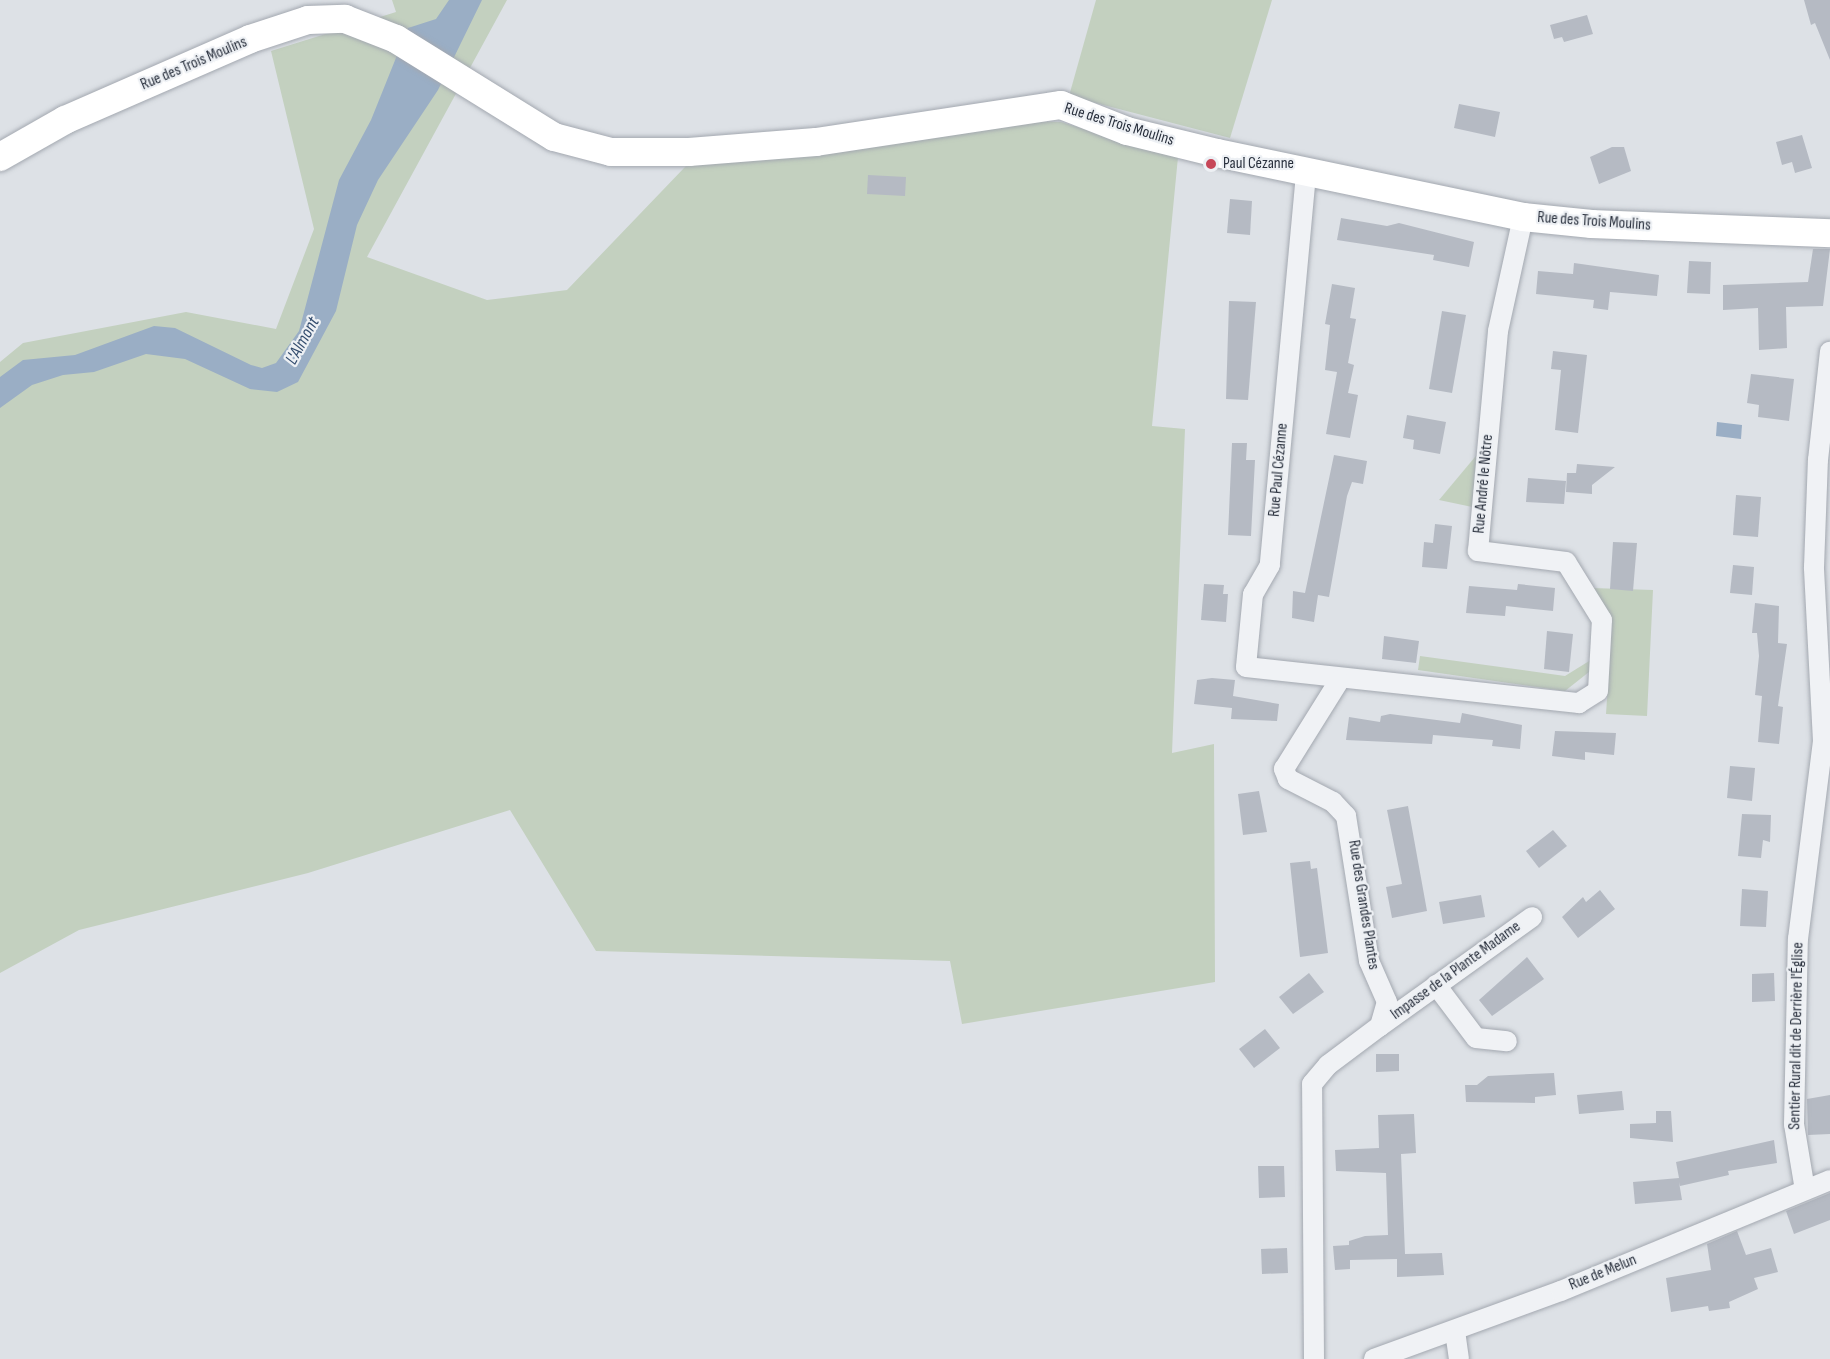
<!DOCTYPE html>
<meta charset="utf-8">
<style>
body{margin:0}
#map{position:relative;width:1830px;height:1359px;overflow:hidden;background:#dde1e6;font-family:"Sofia Sans Condensed",sans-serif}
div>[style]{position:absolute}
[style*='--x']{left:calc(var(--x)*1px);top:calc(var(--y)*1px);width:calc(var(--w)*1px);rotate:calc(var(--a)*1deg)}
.green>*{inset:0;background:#c3d0bf}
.water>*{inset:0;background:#9aaec5}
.building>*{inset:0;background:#b5bac3}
.roads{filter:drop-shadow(0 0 2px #a3a8b0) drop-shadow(0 0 2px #a3a8b0)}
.street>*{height:20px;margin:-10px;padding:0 10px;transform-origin:10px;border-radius:10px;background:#f0f2f5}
.secondary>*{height:28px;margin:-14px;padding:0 14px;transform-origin:14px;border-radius:14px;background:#fff}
.dots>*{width:16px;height:16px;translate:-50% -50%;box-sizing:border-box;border:3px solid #edf0f4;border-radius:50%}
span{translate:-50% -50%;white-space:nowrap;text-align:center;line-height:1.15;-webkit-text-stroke:4.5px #edf0f4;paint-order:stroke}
.street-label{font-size:16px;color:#282f3c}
.poi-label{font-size:16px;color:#282f3c}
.left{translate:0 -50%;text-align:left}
.water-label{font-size:18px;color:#344d6e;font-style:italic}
</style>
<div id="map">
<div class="green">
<div style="clip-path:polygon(392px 0,507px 0,367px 257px,487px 300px,567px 290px,708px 143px,929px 117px,1061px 122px,1178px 157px,1152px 426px,1185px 429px,1172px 753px,1214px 744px,1215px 982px,962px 1024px,950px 961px,596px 951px,510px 810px,308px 873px,79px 930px,0 973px,0 362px,23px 343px,186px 312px,276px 329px,314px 229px,271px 51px,396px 12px)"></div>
<div style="clip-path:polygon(1096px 0,1272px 0,1230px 138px,1069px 96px)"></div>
<div style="clip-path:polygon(1480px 451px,1477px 508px,1439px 500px)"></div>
<div style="clip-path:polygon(1592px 588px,1653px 590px,1647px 716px,1606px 714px,1612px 624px)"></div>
<div style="clip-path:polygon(1420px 656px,1565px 676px,1594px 658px,1594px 668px,1565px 691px,1418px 670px)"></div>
</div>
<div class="water">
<div style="clip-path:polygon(449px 0,482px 0,438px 90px,378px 180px,357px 225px,336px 311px,298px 382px,277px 392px,250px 389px,185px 359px,146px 354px,94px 372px,63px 375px,32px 385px,0 408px,0 377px,23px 360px,75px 355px,154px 326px,175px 328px,251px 365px,262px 368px,276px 363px,299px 331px,339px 180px,371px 120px,408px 28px,436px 19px)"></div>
<div style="clip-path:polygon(1717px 422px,1742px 425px,1741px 439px,1716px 436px)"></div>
</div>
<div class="building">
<div style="clip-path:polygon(1804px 0,1830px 0,1830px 60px,1815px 23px,1811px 25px)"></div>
<div style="clip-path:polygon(1587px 15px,1593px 34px,1564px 42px,1562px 37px,1554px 39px,1550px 25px)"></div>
<div style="clip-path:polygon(1459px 104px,1500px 112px,1495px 137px,1454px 128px)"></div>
<div style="clip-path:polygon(1802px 135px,1812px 168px,1795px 173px,1792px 162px,1782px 165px,1776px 142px)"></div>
<div style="clip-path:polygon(1612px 147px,1624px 147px,1631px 171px,1599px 184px,1590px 157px)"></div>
<div style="clip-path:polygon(868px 175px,906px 177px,905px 196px,867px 194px)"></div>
<div style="clip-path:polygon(1230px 199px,1252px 201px,1250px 235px,1227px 233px)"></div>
<div style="clip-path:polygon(1341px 218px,1387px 226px,1399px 223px,1474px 242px,1469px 267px,1433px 260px,1434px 255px,1337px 240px)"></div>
<div style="clip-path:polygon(1813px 249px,1830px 249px,1823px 306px,1786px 307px,1787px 348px,1759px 350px,1758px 308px,1723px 310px,1723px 285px,1808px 282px)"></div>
<div style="clip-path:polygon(1689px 261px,1711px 262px,1710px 294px,1687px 293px)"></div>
<div style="clip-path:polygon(1574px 263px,1659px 275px,1657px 296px,1610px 292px,1608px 310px,1593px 308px,1594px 300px,1536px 294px,1538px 271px,1573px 274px)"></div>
<div style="clip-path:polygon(1332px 284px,1355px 288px,1350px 318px,1356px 319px,1348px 363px,1354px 365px,1348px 393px,1358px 395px,1350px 438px,1326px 434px,1337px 372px,1325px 370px,1330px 325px,1325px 324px)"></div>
<div style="clip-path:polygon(1229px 301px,1256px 302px,1248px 400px,1226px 399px)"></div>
<div style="clip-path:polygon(1442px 311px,1466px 315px,1452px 393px,1429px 389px)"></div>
<div style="clip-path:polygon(1553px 351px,1587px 355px,1578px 433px,1555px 430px,1561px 370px,1551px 369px)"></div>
<div style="clip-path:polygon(1751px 374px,1794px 379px,1789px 421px,1758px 417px,1759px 405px,1747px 403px)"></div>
<div style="clip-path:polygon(1407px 415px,1446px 422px,1440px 454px,1413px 449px,1414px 440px,1403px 438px)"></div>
<div style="clip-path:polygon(1232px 443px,1247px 443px,1246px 460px,1255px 460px,1251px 536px,1228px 535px)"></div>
<div style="clip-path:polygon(1334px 455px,1367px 461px,1363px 484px,1352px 482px,1347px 496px,1329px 597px,1318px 595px,1314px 622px,1292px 618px,1293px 591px,1305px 593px)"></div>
<div style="clip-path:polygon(1577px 464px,1615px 467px,1592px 485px,1592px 494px,1566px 492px,1567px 473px,1576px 473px)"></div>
<div style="clip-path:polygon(1528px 478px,1566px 481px,1564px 504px,1526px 502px)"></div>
<div style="clip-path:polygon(1736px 495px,1761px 497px,1758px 537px,1733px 535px)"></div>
<div style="clip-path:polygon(1435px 524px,1452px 526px,1447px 569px,1422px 567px,1424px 542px,1433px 543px)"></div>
<div style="clip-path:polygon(1613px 542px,1637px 543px,1633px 591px,1610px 589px)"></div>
<div style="clip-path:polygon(1733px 565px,1754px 567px,1752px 595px,1730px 593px)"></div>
<div style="clip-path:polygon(1204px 584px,1224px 585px,1223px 594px,1228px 594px,1226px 622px,1201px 620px)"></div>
<div style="clip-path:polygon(1518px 584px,1555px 588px,1553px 611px,1506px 606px,1505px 616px,1466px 613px,1469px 586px,1517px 590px)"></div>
<div style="clip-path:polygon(1755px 603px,1779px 606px,1778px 643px,1787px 644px,1778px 706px,1783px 707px,1779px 744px,1758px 742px,1762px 696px,1755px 695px,1759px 656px,1757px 633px,1752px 633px)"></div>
<div style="clip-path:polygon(1547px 631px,1573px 634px,1569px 672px,1544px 669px)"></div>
<div style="clip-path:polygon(1384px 636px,1419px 641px,1416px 663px,1382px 659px)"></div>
<div style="clip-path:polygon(1212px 678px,1235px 680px,1233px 696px,1279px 704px,1277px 721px,1231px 719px,1232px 708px,1194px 704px,1197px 680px)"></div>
<div style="clip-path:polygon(1462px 713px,1522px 725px,1520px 749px,1492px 746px,1493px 740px,1433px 735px,1432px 744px,1346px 740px,1349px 717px,1380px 722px,1381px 716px,1390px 714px,1460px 723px)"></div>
<div style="clip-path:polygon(1555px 731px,1616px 733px,1614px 755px,1585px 752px,1585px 760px,1552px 756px)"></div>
<div style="clip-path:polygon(1730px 766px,1755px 768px,1752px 801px,1727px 798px)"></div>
<div style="clip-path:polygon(1259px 791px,1267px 832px,1243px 835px,1238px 794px)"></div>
<div style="clip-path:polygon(1408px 806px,1427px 911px,1392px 918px,1386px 887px,1402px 884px,1387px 810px)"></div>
<div style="clip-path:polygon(1742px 814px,1771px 815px,1770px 842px,1763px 840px,1761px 858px,1738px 856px)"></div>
<div style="clip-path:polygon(1553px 830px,1567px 846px,1539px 868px,1526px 851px)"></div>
<div style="clip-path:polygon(1310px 861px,1311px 869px,1317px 868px,1328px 953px,1300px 957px,1290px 863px)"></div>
<div style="clip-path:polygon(1742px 889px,1768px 891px,1766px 927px,1740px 926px)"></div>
<div style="clip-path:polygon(1600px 890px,1615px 909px,1578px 938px,1562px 917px,1583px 897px,1586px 902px)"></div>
<div style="clip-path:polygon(1481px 895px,1485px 917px,1443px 924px,1439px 902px)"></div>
<div style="clip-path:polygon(1527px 957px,1544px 979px,1492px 1016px,1479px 1000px)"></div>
<div style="clip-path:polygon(1309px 973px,1324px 992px,1293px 1014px,1279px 997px)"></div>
<div style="clip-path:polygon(1774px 973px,1775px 1001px,1752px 1002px,1752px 974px)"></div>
<div style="clip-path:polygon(1265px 1029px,1280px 1048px,1254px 1068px,1239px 1049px)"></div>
<div style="clip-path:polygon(1376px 1054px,1399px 1054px,1399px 1071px,1376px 1072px)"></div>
<div style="clip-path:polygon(1554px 1073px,1556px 1095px,1535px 1097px,1535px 1103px,1466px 1102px,1465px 1085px,1477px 1085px,1488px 1076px)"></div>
<div style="clip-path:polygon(1622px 1091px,1624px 1110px,1579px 1114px,1577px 1095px)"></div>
<div style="clip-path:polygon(1830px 1095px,1830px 1134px,1808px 1135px,1807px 1099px)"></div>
<div style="clip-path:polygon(1656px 1111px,1671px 1111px,1673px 1142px,1630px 1138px,1630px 1124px,1656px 1123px)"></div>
<div style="clip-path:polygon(1414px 1114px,1416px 1153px,1401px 1154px,1405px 1254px,1442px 1253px,1444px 1275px,1397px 1277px,1397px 1259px,1350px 1260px,1350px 1269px,1335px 1270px,1333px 1246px,1349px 1245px,1349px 1241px,1365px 1236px,1388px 1235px,1386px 1173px,1336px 1171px,1335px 1150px,1379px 1148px,1378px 1115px)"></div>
<div style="clip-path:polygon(1774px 1140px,1777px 1163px,1728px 1171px,1729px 1175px,1680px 1186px,1679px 1182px,1682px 1200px,1635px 1204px,1633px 1182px,1679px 1178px,1676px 1162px)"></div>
<div style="clip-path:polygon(1258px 1166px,1284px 1166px,1285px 1197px,1259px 1198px)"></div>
<div style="clip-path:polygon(1830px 1193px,1830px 1220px,1794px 1234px,1786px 1211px)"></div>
<div style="clip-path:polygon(1737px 1231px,1746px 1255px,1771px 1248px,1778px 1272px,1754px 1278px,1758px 1289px,1729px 1302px,1730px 1308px,1709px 1311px,1708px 1306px,1671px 1312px,1666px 1278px,1711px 1270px,1707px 1244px)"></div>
<div style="clip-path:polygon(1287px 1248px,1288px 1273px,1262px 1274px,1261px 1249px)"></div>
</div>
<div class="roads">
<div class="street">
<div style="--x:1306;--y:174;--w:393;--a:95.3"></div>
<div style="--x:1270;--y:565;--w:34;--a:120"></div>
<div style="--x:1253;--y:594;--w:73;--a:95.5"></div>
<div style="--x:1246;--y:667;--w:335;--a:6.2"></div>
<div style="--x:1579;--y:703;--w:22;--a:-32"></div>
<div style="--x:1598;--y:691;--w:71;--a:-86.8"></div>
<div style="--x:1602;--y:620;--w:68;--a:-121.8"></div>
<div style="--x:1566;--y:562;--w:89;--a:-172.9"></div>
<div style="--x:1478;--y:551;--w:221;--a:-84.8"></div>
<div style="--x:1498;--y:331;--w:117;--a:-77.6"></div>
<div style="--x:1436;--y:985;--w:66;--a:53"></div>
<div style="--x:1476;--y:1038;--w:31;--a:6"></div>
<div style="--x:1380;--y:1026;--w:187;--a:-35.6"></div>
<div style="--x:1805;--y:1190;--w:67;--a:-99.5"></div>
<div style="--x:1794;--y:1124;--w:185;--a:-88.8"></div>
<div style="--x:1798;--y:939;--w:200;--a:-82.8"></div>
<div style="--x:1823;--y:741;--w:174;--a:-93"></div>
<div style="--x:1814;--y:567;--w:107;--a:-87.9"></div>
<div style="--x:1818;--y:460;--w:109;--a:-83.7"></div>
<div style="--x:1455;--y:1331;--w:28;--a:82"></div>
<div style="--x:1314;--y:1359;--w:275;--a:-90.4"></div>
<div style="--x:1312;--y:1084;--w:25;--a:-50"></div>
<div style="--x:1328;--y:1065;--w:65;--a:-36.9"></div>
<div style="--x:1380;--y:1026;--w:25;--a:-74"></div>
<div style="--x:1387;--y:1002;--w:45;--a:-113.7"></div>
<div style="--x:1369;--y:961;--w:147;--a:-99"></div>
<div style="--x:1346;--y:816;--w:19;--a:-133"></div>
<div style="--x:1333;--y:802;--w:51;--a:-152.9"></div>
<div style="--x:1288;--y:779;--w:11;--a:-112"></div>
<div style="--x:1284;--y:769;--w:104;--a:-58"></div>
<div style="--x:1374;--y:1359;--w:199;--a:-20"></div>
<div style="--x:1561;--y:1291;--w:291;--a:-22.4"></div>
</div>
<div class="secondary">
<div style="--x:0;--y:157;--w:75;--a:-29.6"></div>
<div style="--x:65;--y:120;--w:202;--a:-23.6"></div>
<div style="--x:250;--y:39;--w:61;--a:-18.1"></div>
<div style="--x:308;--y:20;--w:37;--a:-2"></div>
<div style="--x:345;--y:19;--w:55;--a:21.4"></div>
<div style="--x:396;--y:39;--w:186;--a:31.8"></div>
<div style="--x:554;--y:137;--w:59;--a:14.7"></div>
<div style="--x:611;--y:152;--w:78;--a:0"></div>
<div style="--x:689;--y:152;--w:127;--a:-4.5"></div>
<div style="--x:816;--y:142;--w:248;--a:-8.6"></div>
<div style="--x:1061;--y:105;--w:71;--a:21.5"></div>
<div style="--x:1127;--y:131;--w:93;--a:13.7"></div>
<div style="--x:1217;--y:153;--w:313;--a:11.8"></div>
<div style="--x:1523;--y:217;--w:69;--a:5.8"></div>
<div style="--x:1592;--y:224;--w:238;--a:2.2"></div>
</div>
</div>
<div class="dots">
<div style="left:1211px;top:164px;background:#c74758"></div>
</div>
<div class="street-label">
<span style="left:194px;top:64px;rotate:-23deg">Rue des Trois Moulins</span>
<span style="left:1119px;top:125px;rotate:17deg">Rue des Trois Moulins</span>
<span style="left:1594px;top:222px;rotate:4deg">Rue des Trois Moulins</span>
<span style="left:1279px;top:470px;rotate:-85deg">Rue Paul Cézanne</span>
<span style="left:1484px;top:484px;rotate:-85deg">Rue André le Nôtre</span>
<span style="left:1363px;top:905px;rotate:81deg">Rue des Grandes Plantes</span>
<span style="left:1456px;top:971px;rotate:-36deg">Impasse de la Plante Madame</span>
<span style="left:1797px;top:1036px;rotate:-89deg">Sentier Rural dit de Derrière l'Église</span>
<span style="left:1603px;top:1273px;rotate:-22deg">Rue de Melun</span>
</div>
<div class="poi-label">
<span class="left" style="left:1223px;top:164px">Paul Cézanne</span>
</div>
<div class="water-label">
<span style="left:303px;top:341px;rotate:-61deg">L'Almont</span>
</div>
</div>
